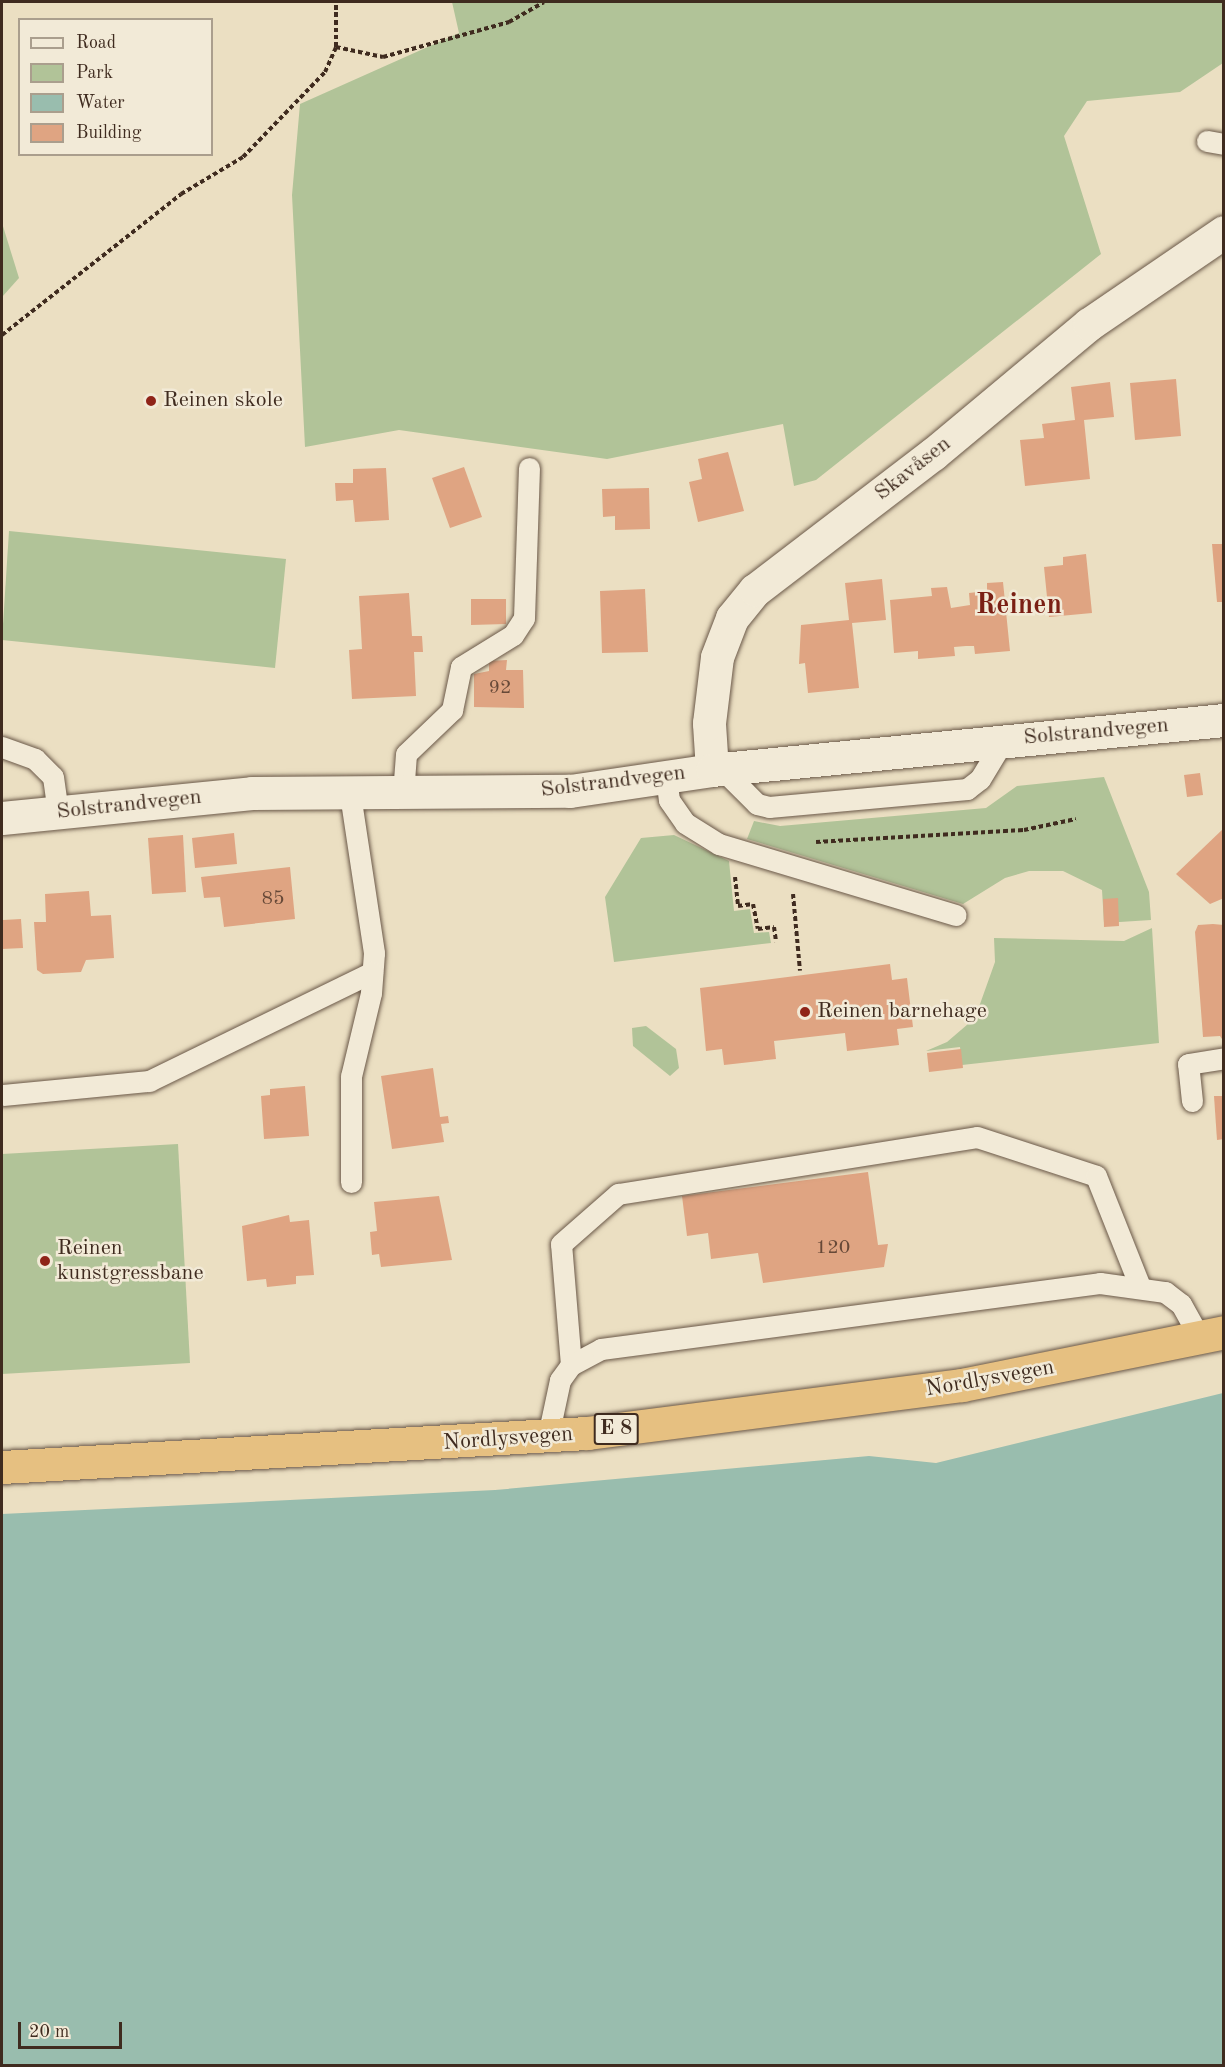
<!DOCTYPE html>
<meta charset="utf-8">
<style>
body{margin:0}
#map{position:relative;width:1225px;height:2067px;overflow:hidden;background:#ebdfc2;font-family:"Old Standard TT",serif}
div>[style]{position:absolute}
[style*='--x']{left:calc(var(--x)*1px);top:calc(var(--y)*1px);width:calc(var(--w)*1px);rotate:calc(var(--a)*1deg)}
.green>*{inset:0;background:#b1c398}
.water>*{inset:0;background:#99bdae}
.building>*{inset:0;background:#dfa482}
.path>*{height:4px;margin-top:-2px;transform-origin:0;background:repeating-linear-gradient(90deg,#3f2b1f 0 4.5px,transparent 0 7.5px)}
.roads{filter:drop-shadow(0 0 2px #6a5848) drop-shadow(0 0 2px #6a5848)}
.service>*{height:21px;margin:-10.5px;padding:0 10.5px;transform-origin:10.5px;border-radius:10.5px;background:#f2ead7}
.minor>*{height:33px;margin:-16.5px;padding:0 16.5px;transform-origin:16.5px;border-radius:16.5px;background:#f2ead7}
.tertiary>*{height:33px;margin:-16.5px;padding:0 16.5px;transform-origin:16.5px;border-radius:16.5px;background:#f2ead7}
.trunk>*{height:33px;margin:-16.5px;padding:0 16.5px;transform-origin:16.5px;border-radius:16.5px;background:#e6c081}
.dots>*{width:16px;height:16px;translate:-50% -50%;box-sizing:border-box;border:3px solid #f2ead7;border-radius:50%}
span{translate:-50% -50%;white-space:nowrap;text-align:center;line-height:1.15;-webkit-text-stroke:5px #f2ead7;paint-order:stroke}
.number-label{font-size:20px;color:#674938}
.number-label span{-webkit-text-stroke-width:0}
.shield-label span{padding:2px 4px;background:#f2ead7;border:2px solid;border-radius:4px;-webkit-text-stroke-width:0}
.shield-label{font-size:21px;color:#3f2b1f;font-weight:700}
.poi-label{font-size:22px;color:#3f2b1f}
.left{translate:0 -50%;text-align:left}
.street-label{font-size:22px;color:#3f2b1f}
.district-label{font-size:28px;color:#7a1f14;font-weight:700}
.frame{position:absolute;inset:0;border:3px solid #3f2b1f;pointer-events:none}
.legend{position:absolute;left:18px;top:18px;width:195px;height:138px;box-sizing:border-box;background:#f2ead7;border:2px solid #aa9e8d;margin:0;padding:8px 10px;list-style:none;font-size:18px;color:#3f2b1f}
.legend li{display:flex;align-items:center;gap:12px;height:30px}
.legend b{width:30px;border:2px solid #aa9e8d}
.scale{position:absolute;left:18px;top:2022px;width:104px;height:27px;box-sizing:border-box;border:3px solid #3f2b1f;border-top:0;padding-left:8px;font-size:18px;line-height:21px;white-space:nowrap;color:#3f2b1f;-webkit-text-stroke:4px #f2ead7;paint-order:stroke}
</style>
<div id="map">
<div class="green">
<div style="clip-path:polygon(452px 2px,1223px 2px,1223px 63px,1180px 92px,1087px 101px,1064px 136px,1101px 254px,816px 480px,794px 486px,783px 424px,607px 459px,399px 430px,305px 447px,292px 195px,300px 104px,459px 33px)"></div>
<div style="clip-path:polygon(2px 223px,19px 278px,2px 297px)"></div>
<div style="clip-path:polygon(9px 531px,286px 559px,275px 668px,2px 640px)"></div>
<div style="clip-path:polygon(1104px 777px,1149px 892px,1151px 920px,1104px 923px,1102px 890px,1063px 871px,1029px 871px,1005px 878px,963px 904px,747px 839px,754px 821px,780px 826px,986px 808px,1017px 786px)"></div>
<div style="clip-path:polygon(674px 835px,729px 861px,734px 911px,750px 909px,754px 933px,769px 932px,771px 943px,614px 962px,605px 897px,641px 838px)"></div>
<div style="clip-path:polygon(1152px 928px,1159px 1043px,962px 1065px,960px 1047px,926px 1051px,947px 1042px,975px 1018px,995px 962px,994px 938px,1124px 941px)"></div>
<div style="clip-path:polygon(646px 1026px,676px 1049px,679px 1068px,670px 1076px,633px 1046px,632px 1028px)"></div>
<div style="clip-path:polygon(178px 1144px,190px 1363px,2px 1374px,2px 1154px)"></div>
</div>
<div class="water">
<div style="clip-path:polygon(1223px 1393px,1223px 2065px,2px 2065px,2px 1514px,495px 1490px,869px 1456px,936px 1463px)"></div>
</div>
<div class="building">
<div style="clip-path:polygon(1176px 379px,1181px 436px,1135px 440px,1130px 383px)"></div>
<div style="clip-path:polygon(1110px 382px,1114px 417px,1084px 420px,1090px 479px,1025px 486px,1020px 440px,1044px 438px,1042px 424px,1075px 420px,1071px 387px)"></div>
<div style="clip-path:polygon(728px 452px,744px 511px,698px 522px,689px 482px,702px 479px,698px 459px)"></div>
<div style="clip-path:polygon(464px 467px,482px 517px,450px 528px,432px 478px)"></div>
<div style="clip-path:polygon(386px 468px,389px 520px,355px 522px,353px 500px,336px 501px,335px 483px,353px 483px,353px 469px)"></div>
<div style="clip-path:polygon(649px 488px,650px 529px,615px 530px,615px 516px,603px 517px,602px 489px)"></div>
<div style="clip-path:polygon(1212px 544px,1224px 544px,1224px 602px,1217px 602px)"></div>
<div style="clip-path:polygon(1086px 554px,1092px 613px,1049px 617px,1044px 567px,1063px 565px,1063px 557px)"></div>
<div style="clip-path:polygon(882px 579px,886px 620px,852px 623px,859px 688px,808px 693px,805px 663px,799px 664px,801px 625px,849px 620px,845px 583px)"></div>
<div style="clip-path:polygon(1003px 582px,1010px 651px,975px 654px,974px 646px,966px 646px,954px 647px,955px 656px,918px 659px,918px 651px,894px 653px,890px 600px,932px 596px,931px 588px,947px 587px,951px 608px,970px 605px,969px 593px,987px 591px,987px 583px)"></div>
<div style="clip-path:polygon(645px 589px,648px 652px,602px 653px,600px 591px)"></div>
<div style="clip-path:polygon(409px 593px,412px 636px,422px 636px,423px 652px,414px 652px,416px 696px,352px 699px,349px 650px,362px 649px,359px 596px)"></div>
<div style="clip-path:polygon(471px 599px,506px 599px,506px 624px,471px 625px)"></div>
<div style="clip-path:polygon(507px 660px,506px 670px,523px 670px,524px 708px,474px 707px,474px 674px,489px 671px,489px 661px)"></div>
<div style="clip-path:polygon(1200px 773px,1203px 795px,1187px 797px,1184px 775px)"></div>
<div style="clip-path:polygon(1224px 828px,1224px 898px,1210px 904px,1176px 874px)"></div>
<div style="clip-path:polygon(234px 833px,237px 864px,195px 868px,192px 838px)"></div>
<div style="clip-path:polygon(183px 835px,186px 892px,152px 894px,148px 838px)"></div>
<div style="clip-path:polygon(290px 867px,295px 919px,224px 927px,220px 897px,204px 898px,201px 877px)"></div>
<div style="clip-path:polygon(89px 891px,91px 916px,111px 915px,114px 958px,86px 960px,81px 972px,43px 974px,37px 970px,34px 922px,46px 922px,45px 894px)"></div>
<div style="clip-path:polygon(1118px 898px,1119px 926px,1104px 927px,1103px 899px)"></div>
<div style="clip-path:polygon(21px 919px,23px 948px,2px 949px,3px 920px)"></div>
<div style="clip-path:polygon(1213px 924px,1224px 925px,1224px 1042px,1220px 1036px,1203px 1037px,1195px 932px,1198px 925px)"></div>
<div style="clip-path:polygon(890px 964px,892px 980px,907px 978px,913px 1027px,897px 1029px,899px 1045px,847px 1051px,845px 1033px,774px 1041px,776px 1059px,724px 1065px,722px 1049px,706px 1051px,700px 988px)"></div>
<div style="clip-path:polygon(961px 1049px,963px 1068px,929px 1072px,927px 1053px)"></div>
<div style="clip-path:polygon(433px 1068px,440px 1117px,448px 1116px,449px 1123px,441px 1124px,444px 1142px,392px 1149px,381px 1076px)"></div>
<div style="clip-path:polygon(305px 1086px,309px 1136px,264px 1139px,261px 1096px,270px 1095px,270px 1089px)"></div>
<div style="clip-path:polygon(1214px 1096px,1224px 1096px,1224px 1139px,1217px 1140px)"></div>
<div style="clip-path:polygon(868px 1172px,878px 1245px,888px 1244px,884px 1267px,763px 1283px,758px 1253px,711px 1259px,708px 1233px,687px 1236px,682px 1196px)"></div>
<div style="clip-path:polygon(439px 1196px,452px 1260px,381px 1267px,379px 1254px,372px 1255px,370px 1232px,377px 1231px,374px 1202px)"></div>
<div style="clip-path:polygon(289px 1215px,290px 1222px,309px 1220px,314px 1275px,296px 1276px,296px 1284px,267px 1287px,266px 1279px,247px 1281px,242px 1226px)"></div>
</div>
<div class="path">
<div style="--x:336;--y:47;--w:48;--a:12"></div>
<div style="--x:383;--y:57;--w:131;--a:-15.5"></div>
<div style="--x:509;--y:22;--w:40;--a:-29.7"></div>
<div style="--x:2;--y:335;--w:228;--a:-38.2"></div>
<div style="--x:181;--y:194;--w:72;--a:-30.8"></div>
<div style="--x:243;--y:157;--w:118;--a:-46"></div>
<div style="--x:325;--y:72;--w:27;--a:-66"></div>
<div style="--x:336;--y:47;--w:45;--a:-90"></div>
<div style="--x:816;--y:842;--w:208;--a:-3.3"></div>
<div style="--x:1024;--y:830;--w:53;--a:-11.9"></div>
<div style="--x:735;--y:877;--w:29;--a:84"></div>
<div style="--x:738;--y:906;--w:15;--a:-8"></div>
<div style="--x:753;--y:904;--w:25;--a:79"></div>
<div style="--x:758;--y:929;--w:16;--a:-7"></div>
<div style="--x:774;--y:927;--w:15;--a:82"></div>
<div style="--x:793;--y:894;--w:77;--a:84.8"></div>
</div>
<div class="roads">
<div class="service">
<div style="--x:1207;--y:141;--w:17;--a:10"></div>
<div style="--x:2;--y:747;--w:35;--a:20"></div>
<div style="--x:35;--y:759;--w:25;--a:45"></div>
<div style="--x:53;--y:777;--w:35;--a:82"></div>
<div style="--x:722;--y:769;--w:49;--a:45"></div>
<div style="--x:757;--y:804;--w:12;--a:14"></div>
<div style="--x:769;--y:807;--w:199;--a:-5.2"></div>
<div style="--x:967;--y:789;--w:16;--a:-38"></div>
<div style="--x:980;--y:779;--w:44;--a:-58.8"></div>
<div style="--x:666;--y:776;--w:24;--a:83"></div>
<div style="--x:669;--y:800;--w:28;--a:55"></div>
<div style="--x:685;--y:823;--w:40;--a:32"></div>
<div style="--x:719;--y:844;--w:247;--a:16.7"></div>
<div style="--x:350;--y:794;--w:161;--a:81.4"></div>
<div style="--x:374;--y:953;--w:40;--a:94.3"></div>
<div style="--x:371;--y:993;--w:85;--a:103.5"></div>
<div style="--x:351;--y:1076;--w:106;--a:90"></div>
<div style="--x:403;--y:794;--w:40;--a:-85.7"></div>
<div style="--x:406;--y:754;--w:64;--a:-43.7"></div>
<div style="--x:452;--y:710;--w:44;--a:-78.2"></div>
<div style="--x:461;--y:667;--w:61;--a:-31.6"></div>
<div style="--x:513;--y:635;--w:20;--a:-57"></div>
<div style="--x:524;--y:618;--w:150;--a:-88.1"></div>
<div style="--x:3;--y:1095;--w:147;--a:-5.5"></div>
<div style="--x:149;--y:1081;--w:248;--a:-26"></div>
<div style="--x:1192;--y:1101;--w:37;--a:-96"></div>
<div style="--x:1188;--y:1064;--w:36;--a:-9"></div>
<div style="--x:571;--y:1365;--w:121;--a:-94.7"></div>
<div style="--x:561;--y:1244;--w:76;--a:-41.3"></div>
<div style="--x:618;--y:1194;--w:363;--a:-9"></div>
<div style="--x:977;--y:1137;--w:125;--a:18.1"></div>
<div style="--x:1096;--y:1176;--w:116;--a:68.3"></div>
<div style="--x:548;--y:1436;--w:57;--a:-77.9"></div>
<div style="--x:560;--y:1380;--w:19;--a:-54"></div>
<div style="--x:571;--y:1365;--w:34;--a:-28"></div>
<div style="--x:601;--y:1349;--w:503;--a:-7.53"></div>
<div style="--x:1100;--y:1283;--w:66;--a:7.9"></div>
<div style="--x:1165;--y:1292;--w:20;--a:37"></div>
<div style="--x:1181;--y:1304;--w:39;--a:61"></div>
</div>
<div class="minor">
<div style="--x:712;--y:770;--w:47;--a:-93.7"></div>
<div style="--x:709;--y:723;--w:66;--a:-83.1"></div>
<div style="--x:717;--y:657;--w:42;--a:-69"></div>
<div style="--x:732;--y:618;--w:36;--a:-51"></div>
<div style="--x:755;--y:590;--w:224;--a:-37.4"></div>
<div style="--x:933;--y:454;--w:203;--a:-39.8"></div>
<div style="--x:1089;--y:324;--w:163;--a:-34.3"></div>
</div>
<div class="tertiary">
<div style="--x:2;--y:818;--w:251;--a:-5.7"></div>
<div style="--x:252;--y:793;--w:318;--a:-0.4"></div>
<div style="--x:570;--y:791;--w:144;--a:-8.4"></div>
<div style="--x:712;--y:770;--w:514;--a:-5.58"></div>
</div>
<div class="trunk">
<div style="--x:2;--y:1467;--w:586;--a:-3.33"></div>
<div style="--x:587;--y:1433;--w:378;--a:-7.3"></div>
<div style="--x:962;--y:1385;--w:267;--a:-11.4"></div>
</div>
</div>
<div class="dots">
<div style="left:151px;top:401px;background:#8f2418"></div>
<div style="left:805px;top:1012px;background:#8f2418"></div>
<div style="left:45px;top:1261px;background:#8f2418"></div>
</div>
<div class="number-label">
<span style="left:500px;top:688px">92</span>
<span style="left:273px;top:899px">85</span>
<span style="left:833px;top:1248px">120</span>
</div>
<div class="shield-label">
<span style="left:616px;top:1429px">E 8</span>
</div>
<div class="poi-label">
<span class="left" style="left:163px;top:401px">Reinen skole</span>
<span class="left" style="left:817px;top:1012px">Reinen barnehage</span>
<span class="left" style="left:57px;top:1261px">Reinen<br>kunstgressbane</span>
</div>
<div class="street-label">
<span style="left:913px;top:469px;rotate:-38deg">Skavåsen</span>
<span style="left:1096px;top:732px;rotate:-5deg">Solstrandvegen</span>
<span style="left:613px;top:782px;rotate:-7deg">Solstrandvegen</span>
<span style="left:129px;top:805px;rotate:-6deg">Solstrandvegen</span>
<span style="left:990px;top:1379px;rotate:-10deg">Nordlysvegen</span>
<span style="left:508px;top:1439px;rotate:-4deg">Nordlysvegen</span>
</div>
<div class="district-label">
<span style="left:1019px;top:606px">Reinen</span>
</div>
<div class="frame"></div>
<ul class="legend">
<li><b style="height:8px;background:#f2ead7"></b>Road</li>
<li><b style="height:16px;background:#b1c398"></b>Park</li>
<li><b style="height:16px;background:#99bdae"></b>Water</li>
<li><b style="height:16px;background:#dfa482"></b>Building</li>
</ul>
<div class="scale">20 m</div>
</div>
